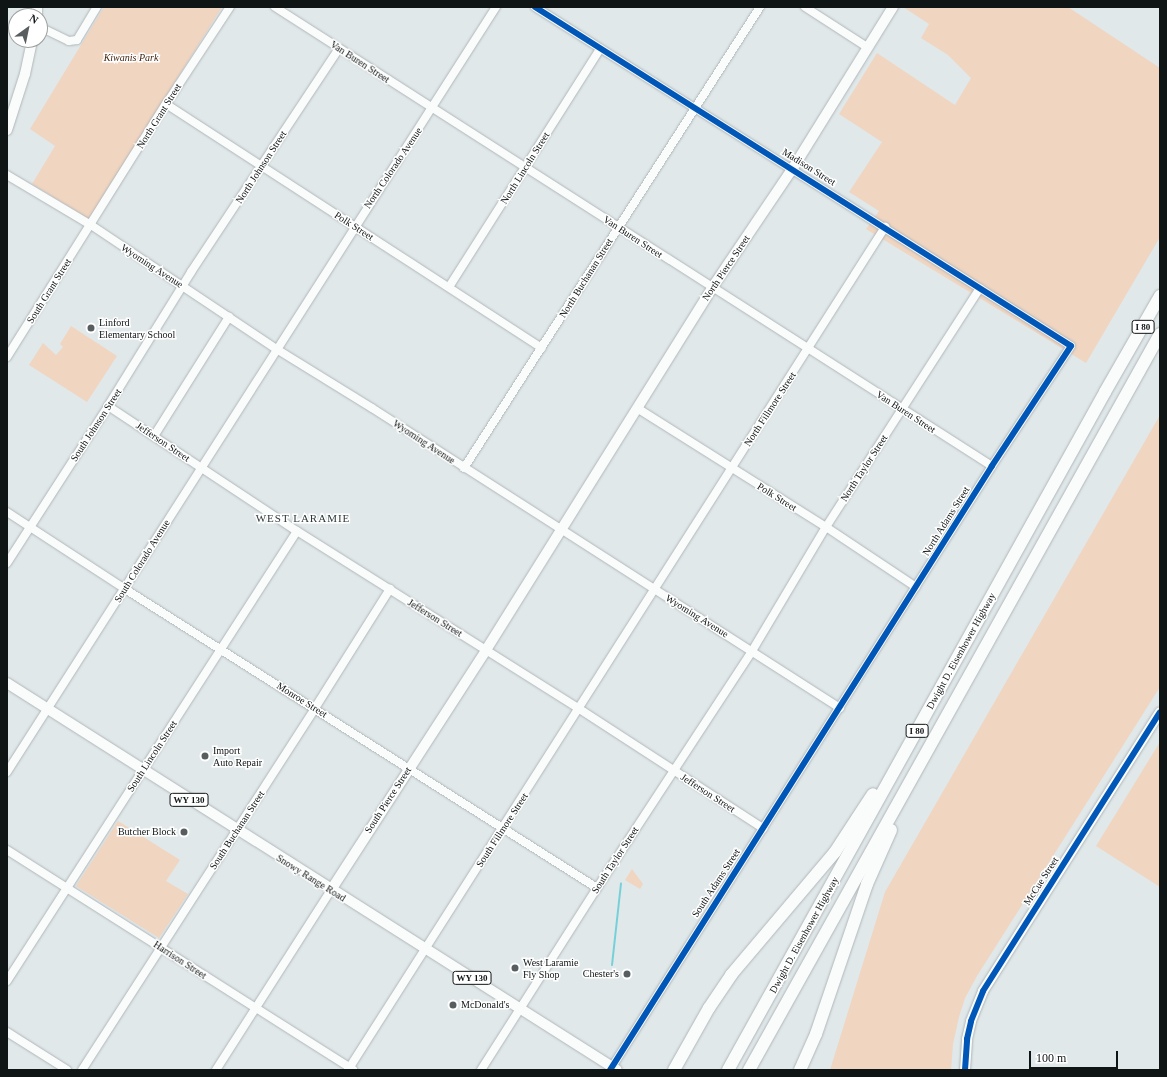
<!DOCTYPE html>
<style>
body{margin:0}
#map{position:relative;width:1167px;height:1077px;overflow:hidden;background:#e0e8ea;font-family:Georgia,serif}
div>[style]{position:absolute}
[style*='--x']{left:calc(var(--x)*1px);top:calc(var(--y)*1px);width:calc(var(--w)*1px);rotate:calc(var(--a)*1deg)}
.green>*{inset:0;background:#f0d5c1}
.stream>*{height:2px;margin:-1px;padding:0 1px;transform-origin:1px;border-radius:1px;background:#76d0d8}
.roads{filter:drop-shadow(0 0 1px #b1b6b8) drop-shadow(0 0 1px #b1b6b8)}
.minor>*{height:8px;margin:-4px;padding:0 4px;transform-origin:4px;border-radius:4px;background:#fafcfc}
.major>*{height:10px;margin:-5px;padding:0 5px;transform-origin:5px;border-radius:5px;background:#fafcfc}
.highway>*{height:12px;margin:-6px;padding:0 6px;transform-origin:6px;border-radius:6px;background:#fafcfc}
.cycleway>*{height:6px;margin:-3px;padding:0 3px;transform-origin:3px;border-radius:3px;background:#0057b8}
.dots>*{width:11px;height:11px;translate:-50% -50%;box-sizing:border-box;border:2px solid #fff;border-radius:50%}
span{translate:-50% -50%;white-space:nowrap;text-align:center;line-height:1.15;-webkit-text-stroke:3px #fff;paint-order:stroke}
.shield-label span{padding:1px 3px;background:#fff;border:1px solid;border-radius:3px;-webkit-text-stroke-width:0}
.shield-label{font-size:9px;color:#0f1415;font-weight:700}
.park-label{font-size:10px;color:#42240f;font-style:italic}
.street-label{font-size:10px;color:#0f1415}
.poi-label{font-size:10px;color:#0f1415}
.left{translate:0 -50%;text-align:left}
.right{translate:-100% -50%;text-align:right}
.neighbourhood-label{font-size:11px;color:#2c3738;letter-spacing:1px}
.frame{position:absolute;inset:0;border:8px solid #0f1415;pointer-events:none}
.north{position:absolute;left:8px;top:8px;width:40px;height:40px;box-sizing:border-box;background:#fff;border:1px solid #9fa1a1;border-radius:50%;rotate:33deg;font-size:11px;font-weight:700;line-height:16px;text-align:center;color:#0f1415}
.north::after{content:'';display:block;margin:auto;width:14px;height:18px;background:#585e60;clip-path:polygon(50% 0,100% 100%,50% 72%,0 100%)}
.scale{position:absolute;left:1029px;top:1051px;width:89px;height:18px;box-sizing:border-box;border:2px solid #0f1415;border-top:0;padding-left:5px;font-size:12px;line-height:14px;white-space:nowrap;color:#0f1415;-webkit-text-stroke:3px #fff;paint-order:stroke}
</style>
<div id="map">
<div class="green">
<div style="clip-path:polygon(104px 7px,222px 7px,89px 219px,32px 184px,55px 146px,30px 129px)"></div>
<div style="clip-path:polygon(903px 7px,1068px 7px,1160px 68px,1160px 237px,1086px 363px,866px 229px,879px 211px,849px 192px,882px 142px,839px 114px,877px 53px,955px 105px,971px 78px,948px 55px,921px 38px,929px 24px)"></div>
<div style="clip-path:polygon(71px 326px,117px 356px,87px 402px,29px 365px,43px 343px,56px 355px,63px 347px,60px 344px)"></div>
<div style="clip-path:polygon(1160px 415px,1160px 687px,977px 976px,965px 998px,959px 1017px,953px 1044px,951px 1070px,830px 1070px,885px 892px)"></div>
<div style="clip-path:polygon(1160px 742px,1160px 887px,1096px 846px)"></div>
<div style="clip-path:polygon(118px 821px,180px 860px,166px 881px,188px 894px,159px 938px,76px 886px)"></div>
<div style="clip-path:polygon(632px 869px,643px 884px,640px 889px,625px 880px)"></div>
</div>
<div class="stream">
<div style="--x:612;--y:965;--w:82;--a:-83.7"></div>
</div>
<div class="roads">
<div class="minor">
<div style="--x:275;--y:7;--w:851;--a:32.63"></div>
<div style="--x:535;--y:7;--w:634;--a:32.31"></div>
<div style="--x:1071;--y:346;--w:144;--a:123.4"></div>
<div style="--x:992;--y:466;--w:715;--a:122.31"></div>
<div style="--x:805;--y:7;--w:74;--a:32.8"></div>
<div style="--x:40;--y:27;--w:32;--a:26"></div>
<div style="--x:69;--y:41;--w:8;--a:-7"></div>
<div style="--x:77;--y:40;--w:39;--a:-59"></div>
<div style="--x:166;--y:104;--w:448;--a:33"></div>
<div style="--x:7;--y:175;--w:98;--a:30.8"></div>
<div style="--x:91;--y:225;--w:225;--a:33.8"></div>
<div style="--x:278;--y:350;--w:110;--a:31.7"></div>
<div style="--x:372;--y:408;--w:556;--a:32.66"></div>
<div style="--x:449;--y:287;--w:282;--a:-57.6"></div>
<div style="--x:7;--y:357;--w:299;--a:-57.9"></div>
<div style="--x:166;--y:104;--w:116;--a:-56.6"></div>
<div style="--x:108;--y:406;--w:227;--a:33.5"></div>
<div style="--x:297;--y:531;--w:332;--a:32.2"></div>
<div style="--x:578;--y:708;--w:221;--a:33"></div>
<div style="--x:637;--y:408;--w:223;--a:32.2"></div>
<div style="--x:826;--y:527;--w:108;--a:33.7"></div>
<div style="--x:154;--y:436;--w:141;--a:-57.8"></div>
<div style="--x:464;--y:468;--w:548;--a:-57.3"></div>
<div style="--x:7;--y:512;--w:141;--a:33.1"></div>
<div style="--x:125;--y:589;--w:559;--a:32.35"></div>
<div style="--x:7;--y:563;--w:187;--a:-57.2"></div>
<div style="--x:108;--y:406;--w:158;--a:-58.2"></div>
<div style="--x:191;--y:272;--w:268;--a:-56.5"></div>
<div style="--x:7;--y:772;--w:908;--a:-57.41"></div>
<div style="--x:7;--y:850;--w:410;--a:32.4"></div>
<div style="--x:7;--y:981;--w:535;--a:-57.2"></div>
<div style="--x:7;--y:1032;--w:71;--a:32.3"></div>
<div style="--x:82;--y:1070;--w:431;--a:-57.2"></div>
<div style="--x:315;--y:708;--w:141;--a:-57.8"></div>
<div style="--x:216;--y:1070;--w:214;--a:-57.4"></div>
<div style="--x:348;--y:1070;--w:1000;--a:-57.5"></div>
<div style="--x:481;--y:1070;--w:216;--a:-57.5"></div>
<div style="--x:597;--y:888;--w:283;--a:-56.8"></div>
<div style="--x:752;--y:651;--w:144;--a:-59.2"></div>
<div style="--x:826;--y:527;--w:284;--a:-57.2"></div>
</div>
<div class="major">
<div style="--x:37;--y:16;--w:9;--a:-90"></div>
<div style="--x:7;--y:130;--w:59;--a:-72.2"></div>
<div style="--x:25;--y:74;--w:35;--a:-78"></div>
<div style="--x:7;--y:683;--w:722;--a:32.39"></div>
<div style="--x:331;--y:890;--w:286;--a:-57.1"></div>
<div style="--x:486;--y:650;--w:427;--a:-58"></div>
<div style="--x:712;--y:288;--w:145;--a:-56"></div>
<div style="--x:793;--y:168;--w:190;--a:-58.2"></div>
<div style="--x:965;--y:1070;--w:31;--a:-86"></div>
<div style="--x:967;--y:1039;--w:18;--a:-77"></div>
<div style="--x:971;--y:1021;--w:32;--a:-68"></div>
<div style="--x:983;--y:991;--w:330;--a:-57.6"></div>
</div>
<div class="highway">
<div style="--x:674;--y:1070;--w:71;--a:-60.6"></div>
<div style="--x:709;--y:1008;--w:40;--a:-56"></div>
<div style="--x:731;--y:975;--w:161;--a:-49.8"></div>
<div style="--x:835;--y:852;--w:69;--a:-56.8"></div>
<div style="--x:728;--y:1070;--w:776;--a:-60.92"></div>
<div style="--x:1105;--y:392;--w:111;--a:-60.2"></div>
<div style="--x:749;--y:1070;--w:843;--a:-60.82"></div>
<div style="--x:800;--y:1070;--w:39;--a:-66"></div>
<div style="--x:816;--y:1034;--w:158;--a:-71.2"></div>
<div style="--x:867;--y:884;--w:59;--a:-66"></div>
</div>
</div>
<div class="cycleway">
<div style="--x:535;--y:7;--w:634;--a:32.31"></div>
<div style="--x:1071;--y:346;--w:144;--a:123.4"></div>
<div style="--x:992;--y:466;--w:715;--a:122.31"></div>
<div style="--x:965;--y:1070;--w:31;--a:-86"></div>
<div style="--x:967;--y:1039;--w:18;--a:-77"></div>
<div style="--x:971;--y:1021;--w:32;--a:-68"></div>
<div style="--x:983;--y:991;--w:330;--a:-57.6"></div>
</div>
<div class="dots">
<div style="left:91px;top:328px;background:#585e60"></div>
<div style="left:205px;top:756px;background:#585e60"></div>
<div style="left:184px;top:832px;background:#585e60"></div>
<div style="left:515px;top:968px;background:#585e60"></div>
<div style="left:627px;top:974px;background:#585e60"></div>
<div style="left:453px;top:1005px;background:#585e60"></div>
</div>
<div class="shield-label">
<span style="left:1143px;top:327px">I 80</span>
<span style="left:917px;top:731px">I 80</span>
<span style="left:189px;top:800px">WY 130</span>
<span style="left:472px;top:978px">WY 130</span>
</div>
<div class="park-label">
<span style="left:131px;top:58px">Kiwanis Park</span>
</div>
<div class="street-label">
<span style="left:360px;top:62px;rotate:33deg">Van Buren Street</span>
<span style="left:159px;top:116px;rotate:-58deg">North Grant Street</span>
<span style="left:261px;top:167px;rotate:-57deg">North Johnson Street</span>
<span style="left:809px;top:167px;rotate:32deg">Madison Street</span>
<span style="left:393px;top:168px;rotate:-56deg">North Colorado Avenue</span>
<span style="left:525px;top:168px;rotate:-58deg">North Lincoln Street</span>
<span style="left:354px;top:226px;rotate:33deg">Polk Street</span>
<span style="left:633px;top:237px;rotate:33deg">Van Buren Street</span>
<span style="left:152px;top:266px;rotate:33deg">Wyoming Avenue</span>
<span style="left:726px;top:268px;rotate:-56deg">North Pierce Street</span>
<span style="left:586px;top:278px;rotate:-58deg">North Buchanan Street</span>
<span style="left:49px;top:291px;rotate:-58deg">South Grant Street</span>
<span style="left:770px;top:409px;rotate:-57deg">North Fillmore Street</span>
<span style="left:906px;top:412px;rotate:33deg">Van Buren Street</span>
<span style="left:96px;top:425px;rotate:-57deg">South Johnson Street</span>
<span style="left:163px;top:442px;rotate:34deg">Jefferson Street</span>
<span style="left:424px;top:442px;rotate:33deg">Wyoming Avenue</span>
<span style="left:864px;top:468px;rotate:-57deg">North Taylor Street</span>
<span style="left:777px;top:497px;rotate:32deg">Polk Street</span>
<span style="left:946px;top:521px;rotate:-58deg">North Adams Street</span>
<span style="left:142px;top:561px;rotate:-58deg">South Colorado Avenue</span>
<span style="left:697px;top:616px;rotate:32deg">Wyoming Avenue</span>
<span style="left:435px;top:618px;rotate:32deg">Jefferson Street</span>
<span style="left:961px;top:651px;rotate:-61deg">Dwight D. Eisenhower Highway</span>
<span style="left:302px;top:700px;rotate:32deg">Monroe Street</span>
<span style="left:152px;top:756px;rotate:-57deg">South Lincoln Street</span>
<span style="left:708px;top:793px;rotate:33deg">Jefferson Street</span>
<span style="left:388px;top:800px;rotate:-57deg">South Pierce Street</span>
<span style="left:237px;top:830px;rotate:-57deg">South Buchanan Street</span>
<span style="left:502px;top:830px;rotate:-57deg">South Fillmore Street</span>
<span style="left:615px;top:860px;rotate:-57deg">South Taylor Street</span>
<span style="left:311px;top:878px;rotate:32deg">Snowy Range Road</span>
<span style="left:1041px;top:881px;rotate:-57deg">McCue Street</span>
<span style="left:716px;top:883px;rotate:-57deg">South Adams Street</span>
<span style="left:804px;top:935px;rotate:-61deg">Dwight D. Eisenhower Highway</span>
<span style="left:180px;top:960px;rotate:33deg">Harrison Street</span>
</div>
<div class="poi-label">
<span class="left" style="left:99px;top:328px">Linford<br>Elementary School</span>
<span class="left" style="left:213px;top:756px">Import<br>Auto Repair</span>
<span class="right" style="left:176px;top:832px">Butcher Block</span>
<span class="left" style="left:523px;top:968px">West Laramie<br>Fly Shop</span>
<span class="right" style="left:619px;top:974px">Chester's</span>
<span class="left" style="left:461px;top:1005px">McDonald's</span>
</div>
<div class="neighbourhood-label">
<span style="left:303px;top:518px">WEST LARAMIE</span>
</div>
<div class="frame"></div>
<div class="north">N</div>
<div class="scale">100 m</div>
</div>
